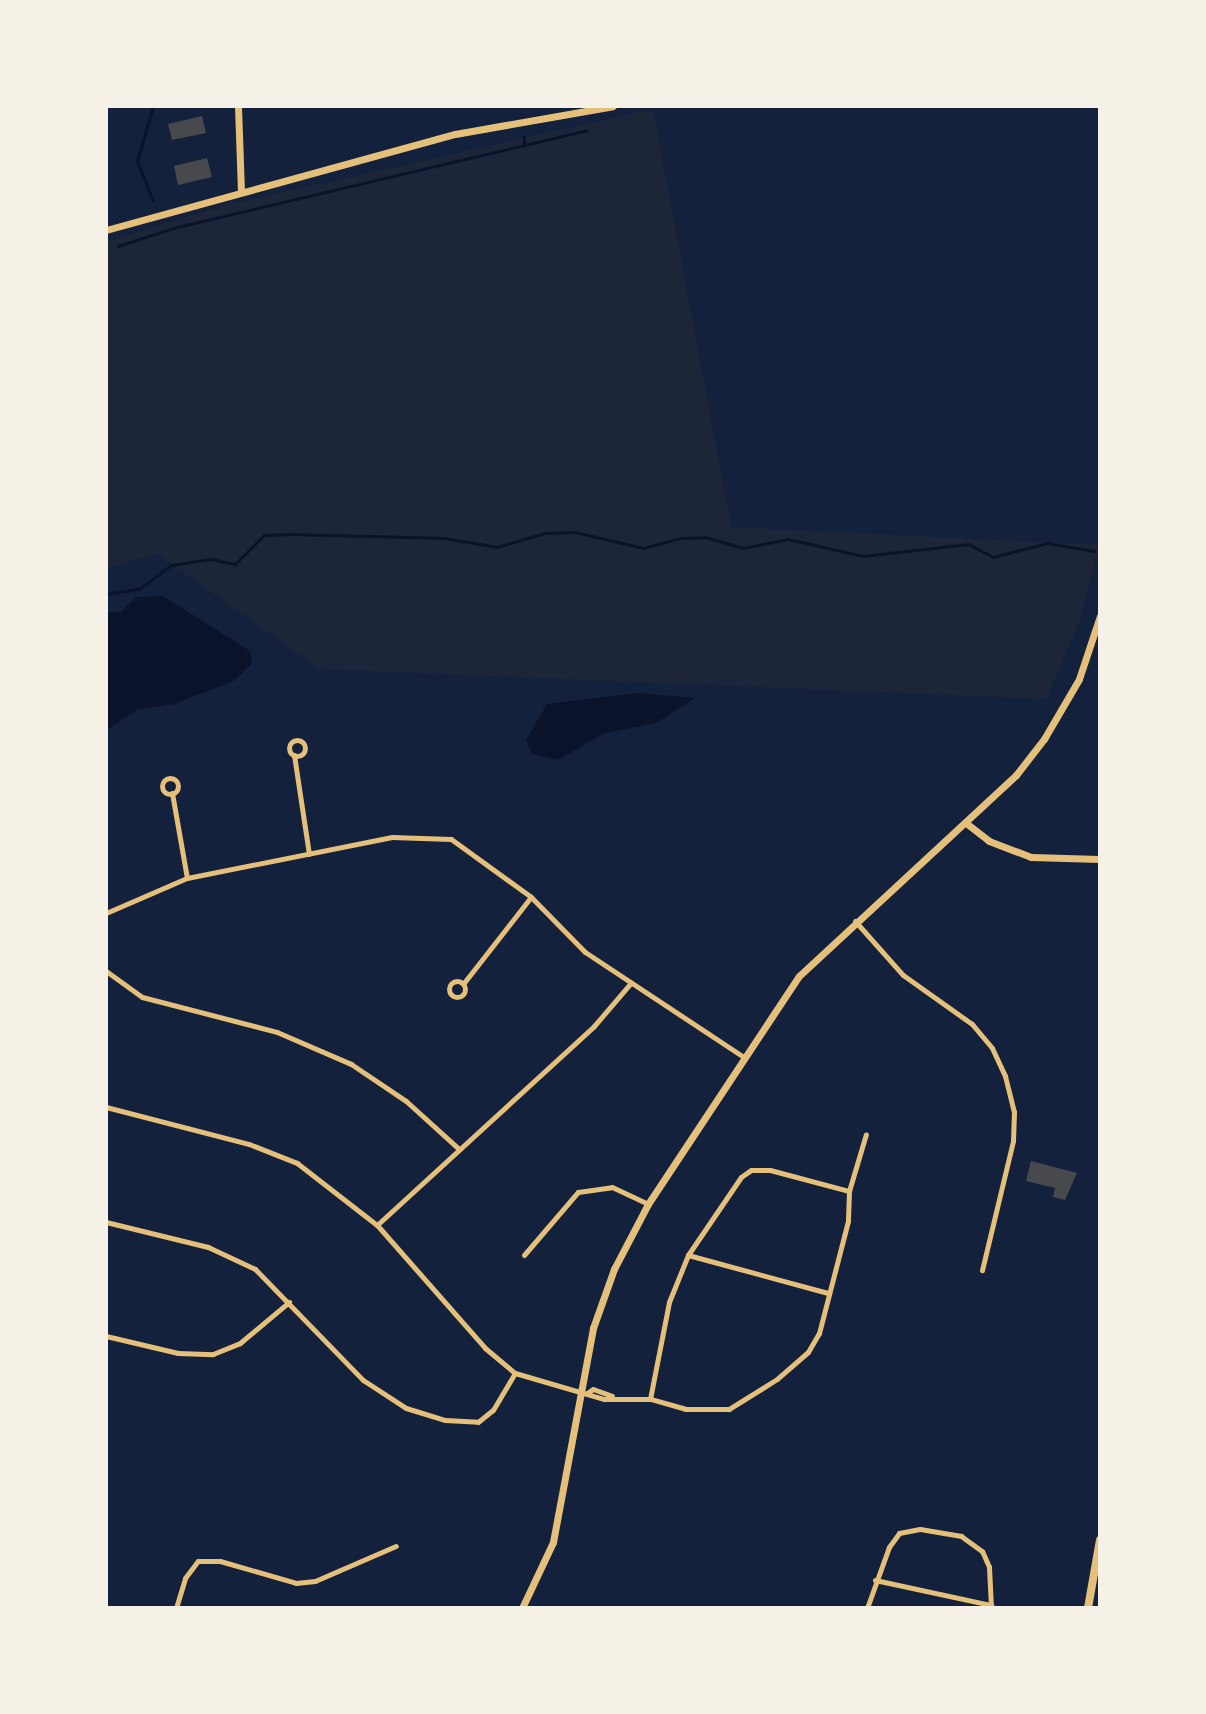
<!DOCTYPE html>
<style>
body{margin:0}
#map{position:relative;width:1206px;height:1714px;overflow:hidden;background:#14213d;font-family:Karla,sans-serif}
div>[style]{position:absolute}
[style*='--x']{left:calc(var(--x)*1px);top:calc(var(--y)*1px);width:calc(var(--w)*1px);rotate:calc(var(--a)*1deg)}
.green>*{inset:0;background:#1d2539}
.water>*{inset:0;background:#0b132b}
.stream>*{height:3px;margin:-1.5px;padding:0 1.5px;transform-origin:1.5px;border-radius:1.5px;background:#0b132b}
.building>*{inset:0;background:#48494c}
.minor>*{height:5px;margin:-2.5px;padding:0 2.5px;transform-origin:2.5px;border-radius:2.5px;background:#e5c07b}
.minor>.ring{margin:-2.5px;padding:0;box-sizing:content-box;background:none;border:5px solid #e5c07b;border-radius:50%}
.secondary>*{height:7px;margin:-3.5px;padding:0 3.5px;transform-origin:3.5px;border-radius:3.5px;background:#e5c07b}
.primary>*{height:8px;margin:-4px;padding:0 4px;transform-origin:4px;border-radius:4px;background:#e5c07b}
span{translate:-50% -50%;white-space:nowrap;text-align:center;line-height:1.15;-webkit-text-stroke:7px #f6f1e7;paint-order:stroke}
.frame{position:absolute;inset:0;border:108px solid #f6f1e7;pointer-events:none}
</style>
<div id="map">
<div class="green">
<div style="clip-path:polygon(653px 109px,731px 527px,1099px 545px,1079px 622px,1046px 699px,320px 669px,158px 554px,106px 568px,106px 242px,222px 206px)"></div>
</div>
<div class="water">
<div style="clip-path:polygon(163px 596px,250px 651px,252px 663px,234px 681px,174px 704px,137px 710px,106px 730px,106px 612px,121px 612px,136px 597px)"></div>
<div style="clip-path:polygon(638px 693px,695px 698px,656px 723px,605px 733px,558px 760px,532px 754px,526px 740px,547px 704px)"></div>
</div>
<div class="stream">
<div style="--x:153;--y:106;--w:57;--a:106.2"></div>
<div style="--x:137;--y:161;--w:43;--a:68.2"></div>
<div style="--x:524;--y:146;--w:10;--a:-90"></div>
<div style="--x:118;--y:246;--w:58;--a:-18.1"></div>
<div style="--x:173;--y:228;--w:425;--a:-13.3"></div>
<div style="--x:106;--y:594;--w:33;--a:-9"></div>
<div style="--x:139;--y:589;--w:40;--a:-37"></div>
<div style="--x:171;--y:565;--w:40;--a:-8.5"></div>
<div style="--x:211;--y:559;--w:25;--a:12"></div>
<div style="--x:235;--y:564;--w:41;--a:-45"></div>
<div style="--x:264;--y:535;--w:27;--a:-2"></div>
<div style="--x:291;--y:534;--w:153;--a:1.5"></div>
<div style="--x:444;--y:538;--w:54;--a:9.6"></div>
<div style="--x:497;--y:547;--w:50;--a:-16.3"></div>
<div style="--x:545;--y:533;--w:30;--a:-2"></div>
<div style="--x:575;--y:532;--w:70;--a:13.2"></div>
<div style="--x:643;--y:548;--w:38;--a:-15"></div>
<div style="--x:680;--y:538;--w:25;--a:-2"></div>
<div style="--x:705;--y:537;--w:40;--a:16"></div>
<div style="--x:743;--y:548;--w:46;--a:-11.3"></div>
<div style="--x:788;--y:539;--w:77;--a:12.8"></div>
<div style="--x:863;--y:556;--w:106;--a:-6.5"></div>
<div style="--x:968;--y:544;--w:28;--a:27"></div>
<div style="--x:993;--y:557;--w:56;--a:-14.5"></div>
<div style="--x:1047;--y:543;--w:48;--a:9.7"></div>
</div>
<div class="building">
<div style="clip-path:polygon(202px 116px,206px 133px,172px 140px,168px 124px)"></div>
<div style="clip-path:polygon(207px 158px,212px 177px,178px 185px,174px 166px)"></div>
<div style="clip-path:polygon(1031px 1161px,1077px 1173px,1065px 1200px,1053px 1197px,1055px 1188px,1026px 1181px)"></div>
</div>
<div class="minor">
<div class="ring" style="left:289px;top:740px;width:11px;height:11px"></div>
<div style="--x:294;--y:755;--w:100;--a:81.4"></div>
<div class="ring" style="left:162px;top:778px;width:11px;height:11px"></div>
<div style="--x:172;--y:793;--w:86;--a:80"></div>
<div style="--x:106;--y:913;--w:88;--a:-23.4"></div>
<div style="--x:187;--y:878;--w:209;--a:-11.3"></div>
<div style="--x:392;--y:837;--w:59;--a:1.9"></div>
<div style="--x:451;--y:839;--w:99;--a:35.9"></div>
<div style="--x:531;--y:897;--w:77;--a:45.5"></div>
<div style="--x:585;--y:952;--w:188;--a:33.5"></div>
<div style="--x:855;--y:921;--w:72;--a:48.4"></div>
<div style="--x:903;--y:975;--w:85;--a:35.4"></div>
<div style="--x:972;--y:1024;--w:31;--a:50"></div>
<div style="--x:992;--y:1048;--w:31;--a:65"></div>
<div style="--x:1005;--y:1076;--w:37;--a:76"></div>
<div style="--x:1014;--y:1112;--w:29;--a:92"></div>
<div style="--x:1013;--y:1141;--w:133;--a:103.5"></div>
<div style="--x:106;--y:971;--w:44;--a:35.8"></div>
<div style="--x:142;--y:997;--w:139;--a:14.5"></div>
<div style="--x:277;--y:1032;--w:81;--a:23.4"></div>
<div style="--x:351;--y:1064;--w:66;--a:33.9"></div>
<div style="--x:406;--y:1101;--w:72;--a:42.2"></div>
<div class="ring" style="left:449px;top:981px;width:11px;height:11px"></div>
<div style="--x:463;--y:984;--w:110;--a:-52"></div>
<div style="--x:106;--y:1107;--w:148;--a:14.5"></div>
<div style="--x:249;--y:1144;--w:52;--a:21.6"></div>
<div style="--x:297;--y:1163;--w:101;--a:37.8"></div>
<div style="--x:377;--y:1225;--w:164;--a:48.7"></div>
<div style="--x:485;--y:1348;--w:39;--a:40"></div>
<div style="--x:515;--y:1373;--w:93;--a:16.3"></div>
<div style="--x:604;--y:1399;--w:46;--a:0"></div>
<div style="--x:650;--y:1399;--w:99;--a:-78.9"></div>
<div style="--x:669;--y:1302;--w:51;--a:-68"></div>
<div style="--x:688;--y:1255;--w:94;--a:-55.8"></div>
<div style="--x:741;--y:1177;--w:12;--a:-35"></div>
<div style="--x:751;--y:1170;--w:19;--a:0"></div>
<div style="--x:770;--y:1170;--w:82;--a:14.9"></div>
<div style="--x:849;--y:1191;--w:30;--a:92"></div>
<div style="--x:848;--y:1221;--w:116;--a:104.5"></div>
<div style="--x:819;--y:1333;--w:22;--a:120"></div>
<div style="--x:808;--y:1352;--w:41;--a:138.9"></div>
<div style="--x:777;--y:1379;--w:57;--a:148"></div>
<div style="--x:729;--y:1409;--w:43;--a:180"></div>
<div style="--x:686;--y:1409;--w:37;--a:-164"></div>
<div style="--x:849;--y:1191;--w:59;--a:-73.4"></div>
<div style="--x:106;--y:1222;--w:105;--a:13.8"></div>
<div style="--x:208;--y:1247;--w:52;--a:25.1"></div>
<div style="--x:255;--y:1269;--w:155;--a:45.8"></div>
<div style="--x:363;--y:1380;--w:51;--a:33.1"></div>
<div style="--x:406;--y:1408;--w:41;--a:17.1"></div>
<div style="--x:445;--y:1420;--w:33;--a:3"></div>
<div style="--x:478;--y:1422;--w:19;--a:-39"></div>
<div style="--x:493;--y:1410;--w:43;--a:-59.3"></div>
<div style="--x:377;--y:1225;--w:294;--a:-42.5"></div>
<div style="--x:594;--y:1026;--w:55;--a:-49.4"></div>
<div style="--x:524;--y:1255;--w:83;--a:-49.4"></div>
<div style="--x:578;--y:1192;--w:34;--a:-8"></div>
<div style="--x:612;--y:1187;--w:40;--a:25"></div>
<div style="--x:688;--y:1255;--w:145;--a:15.2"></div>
<div style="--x:106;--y:1336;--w:74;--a:13.3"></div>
<div style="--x:178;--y:1353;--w:35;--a:2"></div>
<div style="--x:213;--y:1354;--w:29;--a:-22"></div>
<div style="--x:240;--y:1343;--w:64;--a:-39.9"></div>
<div style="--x:587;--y:1393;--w:7;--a:-34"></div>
<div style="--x:593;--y:1389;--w:20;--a:20"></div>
<div style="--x:875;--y:1580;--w:119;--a:12.2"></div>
<div style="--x:176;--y:1608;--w:31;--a:-73"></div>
<div style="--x:185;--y:1578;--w:21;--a:-53"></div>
<div style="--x:198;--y:1561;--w:22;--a:0"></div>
<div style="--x:220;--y:1561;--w:79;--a:16.1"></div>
<div style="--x:296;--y:1583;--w:19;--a:-6"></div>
<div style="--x:315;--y:1581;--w:88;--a:-23.4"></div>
<div style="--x:867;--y:1608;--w:65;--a:-70.2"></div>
<div style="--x:889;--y:1547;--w:17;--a:-54"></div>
<div style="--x:899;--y:1533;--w:21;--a:-11"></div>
<div style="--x:920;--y:1529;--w:42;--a:9.7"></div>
<div style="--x:961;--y:1536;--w:26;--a:36"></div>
<div style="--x:982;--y:1551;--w:17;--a:66"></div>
<div style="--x:989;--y:1567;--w:41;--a:87.2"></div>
</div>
<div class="secondary">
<div style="--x:238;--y:106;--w:85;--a:88"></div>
<div style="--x:106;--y:230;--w:362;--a:-15.4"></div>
<div style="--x:455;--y:134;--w:160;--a:-10"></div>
<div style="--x:966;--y:823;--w:29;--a:38"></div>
<div style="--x:989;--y:841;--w:45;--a:20.9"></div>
<div style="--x:1031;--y:857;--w:69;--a:1.7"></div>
<div style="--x:522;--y:1608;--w:73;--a:-64.8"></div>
<div style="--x:553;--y:1542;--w:218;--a:-79.4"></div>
<div style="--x:593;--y:1328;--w:63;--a:-70.4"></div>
<div style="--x:614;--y:1269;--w:73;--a:-62.4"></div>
<div style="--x:648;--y:1204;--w:273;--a:-56.5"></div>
<div style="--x:799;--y:976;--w:296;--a:-42.8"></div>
<div style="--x:1016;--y:775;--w:46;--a:-52.1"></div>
<div style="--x:1044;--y:739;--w:69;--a:-59.7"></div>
<div style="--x:1079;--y:679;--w:66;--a:-71.6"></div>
</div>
<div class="primary">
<div style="--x:1088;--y:1608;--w:69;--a:-80"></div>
</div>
<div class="frame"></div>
</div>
